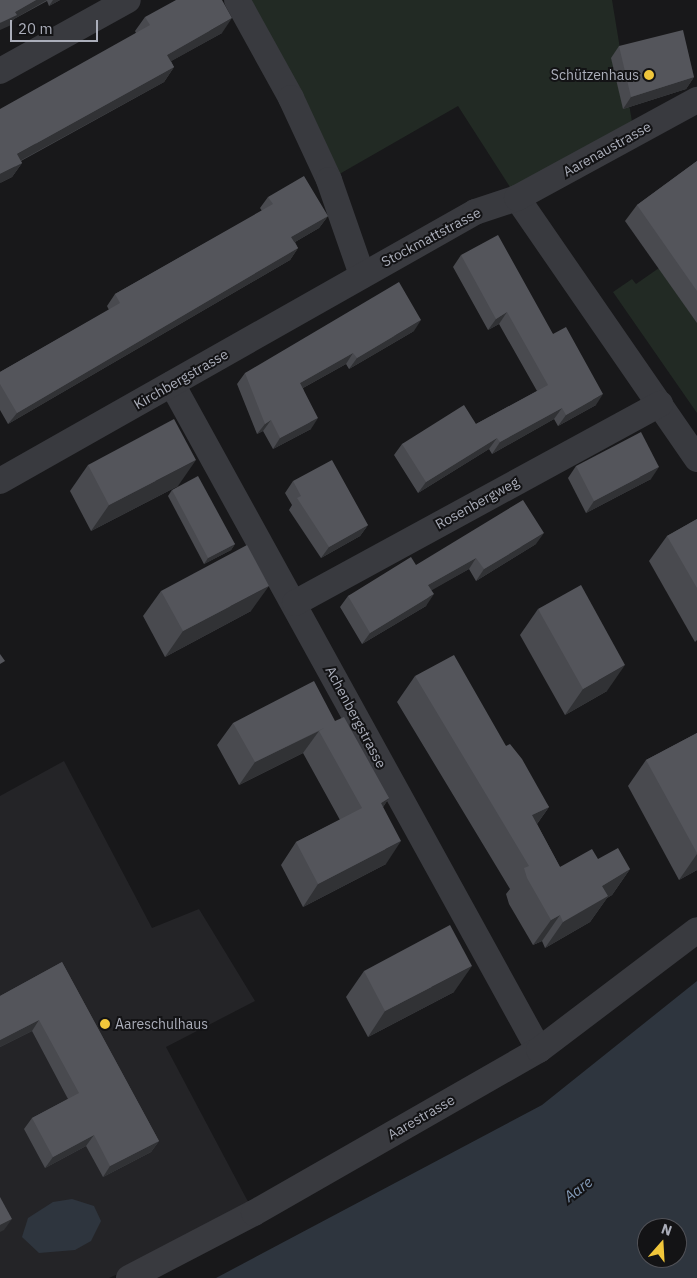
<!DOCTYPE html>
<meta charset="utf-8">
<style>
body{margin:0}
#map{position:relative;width:697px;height:1278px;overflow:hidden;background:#18181a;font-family:"IBM Plex Sans",sans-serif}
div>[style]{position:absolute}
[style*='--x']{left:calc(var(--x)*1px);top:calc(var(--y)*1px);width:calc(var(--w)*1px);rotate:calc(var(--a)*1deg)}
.built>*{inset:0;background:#242427}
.green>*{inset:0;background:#222a24}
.water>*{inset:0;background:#2e353e}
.minor>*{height:26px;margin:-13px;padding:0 13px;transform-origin:13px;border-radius:13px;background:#393a3f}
.wall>*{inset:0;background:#494a4f}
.shaded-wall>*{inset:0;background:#313235}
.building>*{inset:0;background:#54555b}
.dots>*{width:14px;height:14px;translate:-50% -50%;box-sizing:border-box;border:2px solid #131315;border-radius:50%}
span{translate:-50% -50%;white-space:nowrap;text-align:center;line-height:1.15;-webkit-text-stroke:4px #131315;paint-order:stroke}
.poi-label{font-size:14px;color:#abaeba}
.right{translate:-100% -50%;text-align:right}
.left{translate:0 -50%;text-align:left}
.street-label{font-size:14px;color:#abaeba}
.water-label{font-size:15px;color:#8298b4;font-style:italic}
.north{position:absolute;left:637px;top:1218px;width:50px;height:50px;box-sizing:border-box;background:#131315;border:1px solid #505157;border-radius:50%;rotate:19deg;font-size:14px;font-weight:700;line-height:20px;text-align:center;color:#abaeba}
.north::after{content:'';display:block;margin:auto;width:18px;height:22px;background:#f0c63b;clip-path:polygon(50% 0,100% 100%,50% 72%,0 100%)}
.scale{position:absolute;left:10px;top:20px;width:88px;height:22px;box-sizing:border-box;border:2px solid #abaeba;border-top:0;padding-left:6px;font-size:15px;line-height:18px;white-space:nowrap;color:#abaeba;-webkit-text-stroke:4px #131315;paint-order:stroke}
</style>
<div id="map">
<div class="built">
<div style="clip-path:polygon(64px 761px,152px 928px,199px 909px,255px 1001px,166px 1047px,254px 1213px,109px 1278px,0 1278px,0 796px)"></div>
</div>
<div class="green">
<div style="clip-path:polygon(237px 0,612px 0,634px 134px,517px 198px,458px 106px,329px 180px)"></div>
<div style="clip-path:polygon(659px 268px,697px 322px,697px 413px,613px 292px,632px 279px,636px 284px)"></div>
</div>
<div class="water">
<div style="clip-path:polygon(evenodd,697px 981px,697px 1278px,216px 1278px,542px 1105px,697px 981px,647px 1228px,677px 1228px,677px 1258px,647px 1258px,647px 1228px)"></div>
<div style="clip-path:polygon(72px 1199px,94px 1206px,101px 1221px,91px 1241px,75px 1250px,39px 1253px,22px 1237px,28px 1218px,53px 1202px)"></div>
</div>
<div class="minor">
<div style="--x:237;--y:0;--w:112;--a:61.1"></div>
<div style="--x:291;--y:98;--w:90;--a:65.1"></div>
<div style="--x:329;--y:180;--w:101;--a:70.8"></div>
<div style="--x:0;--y:71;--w:146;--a:-29"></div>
<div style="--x:517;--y:198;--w:317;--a:55.4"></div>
<div style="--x:172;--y:384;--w:760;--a:61.14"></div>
<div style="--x:0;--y:481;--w:546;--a:-29.52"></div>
<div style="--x:475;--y:212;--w:44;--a:-18.4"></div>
<div style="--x:517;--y:198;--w:205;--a:-28.6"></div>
<div style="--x:295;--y:603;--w:416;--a:-28.6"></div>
<div style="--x:129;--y:1278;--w:141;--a:-27.5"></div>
<div style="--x:254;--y:1213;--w:328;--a:-29.8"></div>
<div style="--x:539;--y:1050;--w:198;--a:-37.2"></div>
</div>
<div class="wall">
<div style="clip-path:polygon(0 0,60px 0,49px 6px,47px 1px,14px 19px,9px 26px)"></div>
<div style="clip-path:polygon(145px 17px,222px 33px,171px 61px,174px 67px,164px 82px,21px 161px,22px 163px,12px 177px,0 183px,136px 33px,135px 31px)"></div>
<div style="clip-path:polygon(619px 46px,694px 77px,686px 89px,623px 109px,611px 58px)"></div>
<div style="clip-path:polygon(697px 161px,697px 323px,625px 221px,637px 205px)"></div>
<div style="clip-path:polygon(268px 197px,328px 216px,319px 228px,295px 242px,298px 248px,290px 260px,8px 424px,0 410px,0 372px,109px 310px,107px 306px,115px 294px,262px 211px,260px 208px)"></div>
<div style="clip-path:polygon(461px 255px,553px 334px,596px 405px,558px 426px,554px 419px,492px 454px,489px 449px,418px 493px,394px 455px,402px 444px,476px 424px,537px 391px,499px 324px,488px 330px,453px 267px)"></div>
<div style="clip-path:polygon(414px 331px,349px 369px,346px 364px,303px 388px,311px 429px,273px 449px,263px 431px,257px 434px,237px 384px,245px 373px)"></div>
<div style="clip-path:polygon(88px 465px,178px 486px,91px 531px,70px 491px)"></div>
<div style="clip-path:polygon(576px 466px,651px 479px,586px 513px,568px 478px)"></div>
<div style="clip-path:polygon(293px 481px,368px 525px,360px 536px,321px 558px,289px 510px,292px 505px,285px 493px)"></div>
<div style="clip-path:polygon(172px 490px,235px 544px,231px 550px,204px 564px,168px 496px)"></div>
<div style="clip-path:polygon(697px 519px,697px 640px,695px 642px,649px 561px,667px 536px)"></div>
<div style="clip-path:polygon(536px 544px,476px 581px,469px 569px,431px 590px,426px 606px,362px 644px,340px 607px,348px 596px,416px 565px)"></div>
<div style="clip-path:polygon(161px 591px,251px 611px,165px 657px,143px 616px)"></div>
<div style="clip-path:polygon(538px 609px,607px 691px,565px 715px,520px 635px)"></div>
<div style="clip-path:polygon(415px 676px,506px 746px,549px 807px,537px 824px,560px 867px,598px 859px,630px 869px,612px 895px,607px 898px,590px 922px,545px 948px,542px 941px,533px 945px,509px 904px,506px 894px,510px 889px,397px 702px)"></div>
<div style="clip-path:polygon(335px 721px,389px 798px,383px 807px,386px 864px,303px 907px,281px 865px,296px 842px,340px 820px,303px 753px,239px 785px,217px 745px,233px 723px)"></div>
<div style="clip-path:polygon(697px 733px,697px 870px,679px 880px,628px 786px,646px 760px)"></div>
<div style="clip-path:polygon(62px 962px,159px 1141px,151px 1152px,103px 1177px,86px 1146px,45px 1168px,24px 1129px,32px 1118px,68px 1099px,32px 1031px,0 1047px,0 996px)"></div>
<div style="clip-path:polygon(364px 971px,454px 992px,368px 1037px,346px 997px)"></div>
</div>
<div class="shaded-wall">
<div style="clip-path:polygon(36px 0,47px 0,14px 19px,9px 26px,0 30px,0 23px,15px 12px)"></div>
<div style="clip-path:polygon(53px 0,60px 0,49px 6px)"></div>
<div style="clip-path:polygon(232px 18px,222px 33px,157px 69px,167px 55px)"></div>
<div style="clip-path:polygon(174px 67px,164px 82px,7px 168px,17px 154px)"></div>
<div style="clip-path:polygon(694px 77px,686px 89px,623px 109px,631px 97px)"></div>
<div style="clip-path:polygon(22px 163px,12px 177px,0 183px,0 174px)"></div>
<div style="clip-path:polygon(328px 216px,319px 228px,283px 249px,291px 237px)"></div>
<div style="clip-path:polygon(298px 248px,290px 260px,8px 424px,17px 413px)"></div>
<div style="clip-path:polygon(507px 312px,499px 324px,488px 330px,496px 319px)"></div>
<div style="clip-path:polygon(421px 320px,414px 331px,349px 369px,357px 358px)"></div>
<div style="clip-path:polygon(353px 353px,346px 364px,292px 394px,300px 383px)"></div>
<div style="clip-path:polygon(603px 394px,596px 405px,558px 426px,566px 415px)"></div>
<div style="clip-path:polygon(562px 408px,554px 419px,492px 454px,500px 442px)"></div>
<div style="clip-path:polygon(318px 418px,311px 429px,273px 449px,280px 438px)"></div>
<div style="clip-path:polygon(271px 420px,263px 431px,257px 434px,265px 424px)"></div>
<div style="clip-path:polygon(497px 438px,489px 449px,418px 493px,426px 482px)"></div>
<div style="clip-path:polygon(196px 460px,178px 486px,91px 531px,109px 505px)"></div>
<div style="clip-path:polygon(659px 467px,651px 479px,586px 513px,594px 501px)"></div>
<div style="clip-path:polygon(368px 525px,360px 536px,321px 558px,329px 547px)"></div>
<div style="clip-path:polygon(544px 533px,536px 544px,476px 581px,484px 569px)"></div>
<div style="clip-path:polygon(235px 544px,231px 550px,204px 564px,208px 558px)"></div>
<div style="clip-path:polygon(476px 558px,469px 569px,420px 597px,428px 585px)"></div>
<div style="clip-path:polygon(269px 586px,251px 611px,165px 657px,183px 631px)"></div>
<div style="clip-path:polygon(434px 594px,426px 606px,362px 644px,370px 633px)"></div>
<div style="clip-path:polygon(625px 665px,607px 691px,565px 715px,583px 689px)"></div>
<div style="clip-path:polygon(319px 731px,303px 753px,239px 785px,255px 762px)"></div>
<div style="clip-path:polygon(389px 798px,374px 821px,381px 803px)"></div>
<div style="clip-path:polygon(549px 807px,531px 832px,532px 815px)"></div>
<div style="clip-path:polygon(401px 841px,386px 864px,303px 907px,318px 884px)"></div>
<div style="clip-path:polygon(697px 854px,697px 870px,679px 880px)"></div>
<div style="clip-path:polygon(630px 869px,612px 895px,607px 898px,590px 922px,545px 948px,563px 922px,602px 886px)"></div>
<div style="clip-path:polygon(560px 915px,542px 941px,533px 945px,551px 920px)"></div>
<div style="clip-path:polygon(472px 966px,454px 992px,368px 1037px,385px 1011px)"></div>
<div style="clip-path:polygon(39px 1020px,32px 1031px,0 1047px,0 1040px)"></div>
<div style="clip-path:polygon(94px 1135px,86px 1146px,45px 1168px,53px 1157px)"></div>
<div style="clip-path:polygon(159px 1141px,151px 1152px,103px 1177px,110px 1166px)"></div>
<div style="clip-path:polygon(12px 1219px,4px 1230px,0 1232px,0 1225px)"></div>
</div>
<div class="building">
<div style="clip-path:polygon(0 0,36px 0,15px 12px,17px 15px,0 23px)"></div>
<div style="clip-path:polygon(176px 0,222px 0,232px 18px,167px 55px,174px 67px,17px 154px,22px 163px,0 174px,0 109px,150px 25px,145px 17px)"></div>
<div style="clip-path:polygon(683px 30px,694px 77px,631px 97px,619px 46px)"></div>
<div style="clip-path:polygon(697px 161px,697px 291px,637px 205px)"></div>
<div style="clip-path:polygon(304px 176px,328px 216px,291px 237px,298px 248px,17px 413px,0 384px,0 372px,120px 303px,115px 294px,273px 204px,268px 197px)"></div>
<div style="clip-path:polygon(498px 235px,553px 334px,566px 327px,603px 394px,566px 415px,562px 408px,500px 442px,497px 438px,426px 482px,402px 444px,464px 405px,476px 424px,548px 385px,507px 312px,496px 319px,461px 255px)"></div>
<div style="clip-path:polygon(399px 282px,421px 320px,357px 358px,353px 353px,300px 383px,318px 418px,280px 438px,271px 420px,265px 424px,245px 373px)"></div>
<div style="clip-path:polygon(174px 419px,196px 460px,109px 505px,88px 465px)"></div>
<div style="clip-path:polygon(641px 432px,659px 467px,594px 501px,576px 466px)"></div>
<div style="clip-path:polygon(332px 460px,368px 525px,329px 547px,297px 498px,301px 496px,293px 481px)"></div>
<div style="clip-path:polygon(198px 476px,235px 544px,208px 558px,172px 490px)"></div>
<div style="clip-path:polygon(523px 500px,544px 533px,484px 569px,476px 558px,428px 585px,434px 594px,370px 633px,348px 596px,411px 557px,416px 565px)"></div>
<div style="clip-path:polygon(697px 519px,697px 588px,667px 536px)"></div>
<div style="clip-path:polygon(247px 545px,269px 586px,183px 631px,161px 591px)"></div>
<div style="clip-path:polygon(581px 585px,625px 665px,583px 689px,538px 609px)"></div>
<div style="clip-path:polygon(0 654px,5px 661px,0 664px)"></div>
<div style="clip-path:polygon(454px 655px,506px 746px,510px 744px,522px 759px,549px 807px,532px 815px,560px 867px,592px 849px,598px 859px,618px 848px,630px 869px,602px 886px,608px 896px,563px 922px,560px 915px,551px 920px,527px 878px,524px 868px,529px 866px,415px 676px)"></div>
<div style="clip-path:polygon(314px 681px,335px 721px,344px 717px,389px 798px,381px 803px,401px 841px,318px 884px,296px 842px,362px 808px,319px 731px,324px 728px,255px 762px,233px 723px)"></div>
<div style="clip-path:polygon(697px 733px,697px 853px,646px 760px)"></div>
<div style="clip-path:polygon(450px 925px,472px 966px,385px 1011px,364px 971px)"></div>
<div style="clip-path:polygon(62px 962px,159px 1141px,110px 1166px,94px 1135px,53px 1157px,32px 1118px,79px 1093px,39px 1020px,0 1040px,0 996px)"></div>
<div style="clip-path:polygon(0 1197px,12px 1219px,0 1225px)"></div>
</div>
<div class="dots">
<div style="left:649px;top:75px;background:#f0c63b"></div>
<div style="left:105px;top:1024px;background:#f0c63b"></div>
</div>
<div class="poi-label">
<span class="right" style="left:639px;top:75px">Schützenhaus</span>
<span class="left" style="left:115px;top:1024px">Aareschulhaus</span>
</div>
<div class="street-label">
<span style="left:607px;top:149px;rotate:-29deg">Aarenaustrasse</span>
<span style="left:431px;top:237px;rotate:-28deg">Stockmattstrasse</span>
<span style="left:181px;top:379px;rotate:-30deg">Kirchbergstrasse</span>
<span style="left:477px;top:503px;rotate:-29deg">Rosenbergweg</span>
<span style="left:356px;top:717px;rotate:62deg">Achenbergstrasse</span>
<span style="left:421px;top:1117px;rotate:-30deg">Aarestrasse</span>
</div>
<div class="water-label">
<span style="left:578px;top:1189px;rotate:-37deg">Aare</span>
</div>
<div class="north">N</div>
<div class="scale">20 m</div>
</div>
